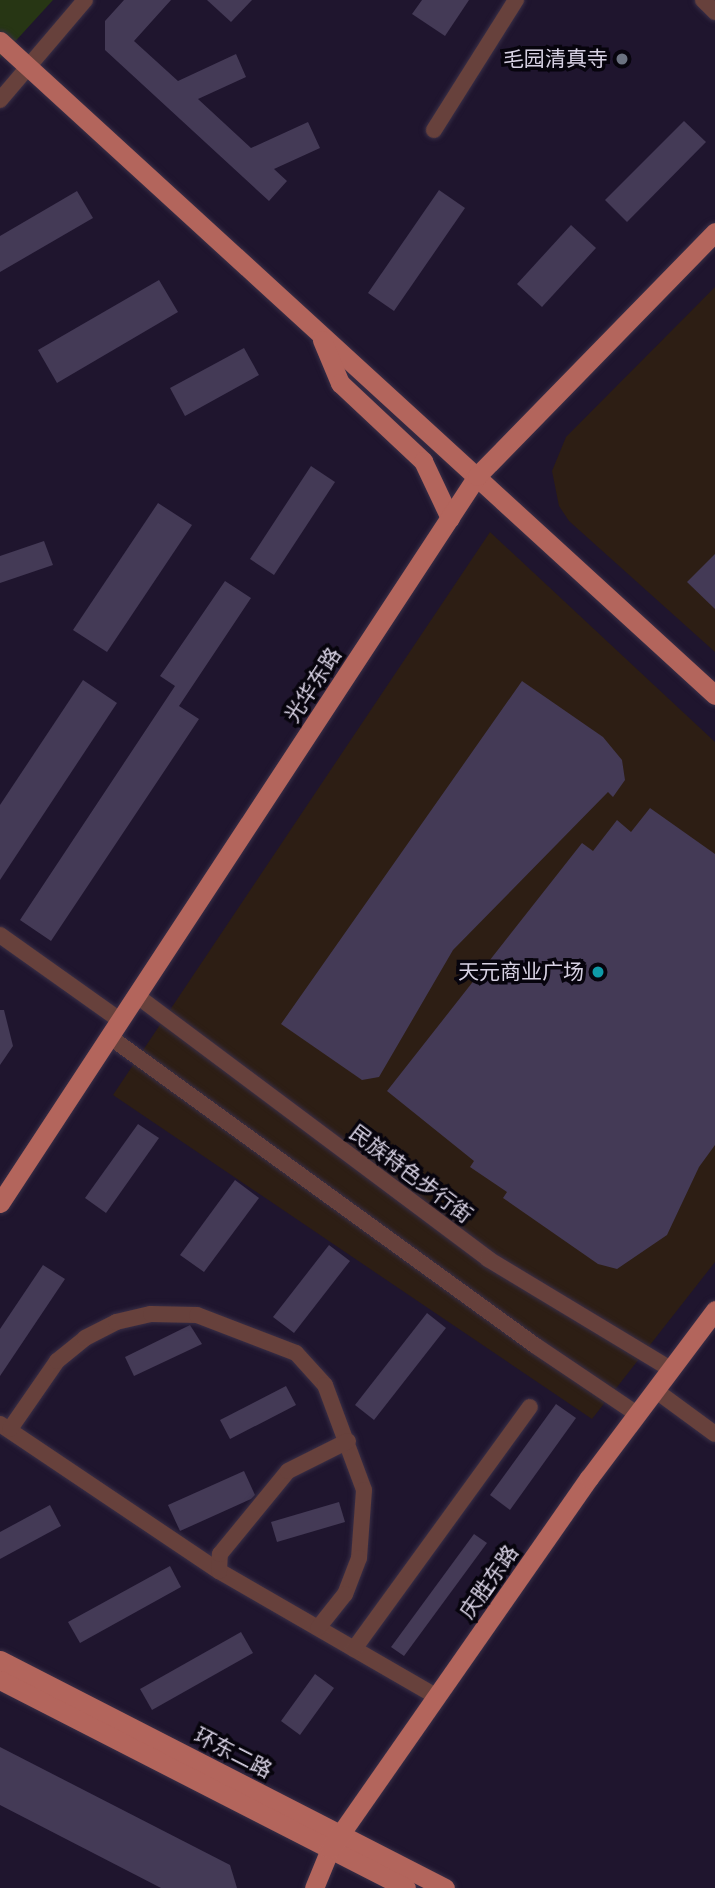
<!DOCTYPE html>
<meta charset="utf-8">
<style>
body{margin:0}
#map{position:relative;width:715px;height:1888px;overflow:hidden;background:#1f152e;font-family:"DM Sans","Noto Sans SC",sans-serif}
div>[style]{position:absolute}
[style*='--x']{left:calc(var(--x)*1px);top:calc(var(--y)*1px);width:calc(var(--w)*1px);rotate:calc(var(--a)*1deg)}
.commercial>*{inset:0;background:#2d1e14}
.green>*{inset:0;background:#273614}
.building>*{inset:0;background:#443a56}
.roads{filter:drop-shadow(0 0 2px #392f47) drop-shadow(0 0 2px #392f47)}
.minor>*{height:16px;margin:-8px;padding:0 8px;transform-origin:8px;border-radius:8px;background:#67413c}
.major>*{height:19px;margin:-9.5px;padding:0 9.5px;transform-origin:9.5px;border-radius:9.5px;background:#b3655c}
.dots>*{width:19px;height:19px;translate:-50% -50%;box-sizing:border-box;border:4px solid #07040d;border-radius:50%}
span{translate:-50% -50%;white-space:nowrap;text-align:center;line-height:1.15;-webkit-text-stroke:7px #07040d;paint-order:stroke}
.poi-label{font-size:21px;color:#d7d1e3}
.right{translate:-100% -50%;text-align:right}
.street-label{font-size:21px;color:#d7d1e3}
</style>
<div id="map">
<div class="commercial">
<div style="clip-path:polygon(715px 287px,715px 652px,569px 521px,559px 506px,552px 471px,566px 437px)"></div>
<div style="clip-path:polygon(490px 532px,715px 742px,715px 1262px,592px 1419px,113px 1095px)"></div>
</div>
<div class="green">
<div style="clip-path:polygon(0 0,53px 0,0 58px)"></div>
</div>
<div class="building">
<div style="clip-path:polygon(124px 0,171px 0,134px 41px,178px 81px,236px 54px,246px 77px,198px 99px,251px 148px,308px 122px,320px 148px,274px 169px,287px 181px,269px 201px,105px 50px,105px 21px)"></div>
<div style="clip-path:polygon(207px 0,252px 0,231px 22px)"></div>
<div style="clip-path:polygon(422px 0,469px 0,445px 36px,412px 14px)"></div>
<div style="clip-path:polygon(684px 121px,706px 142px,627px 222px,605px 200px)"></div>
<div style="clip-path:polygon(439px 190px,465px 208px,394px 311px,368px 293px)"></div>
<div style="clip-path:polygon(77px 191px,93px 218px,0 272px,0 236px)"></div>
<div style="clip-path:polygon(571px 225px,596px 248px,542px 307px,517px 284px)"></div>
<div style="clip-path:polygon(159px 280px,178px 312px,57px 383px,38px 350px)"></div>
<div style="clip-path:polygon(244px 348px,259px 375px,185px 416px,170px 388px)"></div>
<div style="clip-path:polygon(311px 466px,335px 482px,274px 575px,250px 559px)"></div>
<div style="clip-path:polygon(158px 503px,192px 525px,107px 652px,73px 630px)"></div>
<div style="clip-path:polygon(44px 541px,53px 565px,0 583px,0 556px)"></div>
<div style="clip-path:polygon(715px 554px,715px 609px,687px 582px)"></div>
<div style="clip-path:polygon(225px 581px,251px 598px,179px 706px,199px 719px,51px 941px,20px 920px,175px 686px,160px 676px)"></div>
<div style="clip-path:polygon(83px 680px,117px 703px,0 880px,0 805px)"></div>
<div style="clip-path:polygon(522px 681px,603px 737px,622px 760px,625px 780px,613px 797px,608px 792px,453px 950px,379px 1077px,362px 1080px,281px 1024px)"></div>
<div style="clip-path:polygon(650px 808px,715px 854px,715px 1145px,699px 1167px,667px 1235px,617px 1269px,598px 1264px,503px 1198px,507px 1192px,470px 1167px,474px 1161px,387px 1091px,582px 843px,593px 851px,617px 820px,631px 832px)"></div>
<div style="clip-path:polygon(0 1010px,4px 1010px,13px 1046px,0 1065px)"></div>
<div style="clip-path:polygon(138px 1124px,159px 1138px,106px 1213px,85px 1198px)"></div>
<div style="clip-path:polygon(235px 1180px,259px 1198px,204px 1272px,180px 1255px)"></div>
<div style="clip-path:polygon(329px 1245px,350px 1261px,294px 1333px,273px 1317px)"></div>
<div style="clip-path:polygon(43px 1265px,65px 1279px,0 1376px,0 1329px)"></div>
<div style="clip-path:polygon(427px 1313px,446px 1328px,374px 1420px,355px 1405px)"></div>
<div style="clip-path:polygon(190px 1325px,202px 1344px,134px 1376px,125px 1357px)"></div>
<div style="clip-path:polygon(286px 1386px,296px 1405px,230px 1439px,220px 1420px)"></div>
<div style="clip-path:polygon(556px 1404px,576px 1418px,510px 1510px,490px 1495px)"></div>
<div style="clip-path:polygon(244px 1471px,255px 1495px,251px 1499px,180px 1531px,168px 1505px)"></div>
<div style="clip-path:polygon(339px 1502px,345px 1522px,277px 1542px,271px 1522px)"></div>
<div style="clip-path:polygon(50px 1505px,61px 1526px,0 1559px,0 1532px)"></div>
<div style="clip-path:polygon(474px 1534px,487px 1543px,404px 1656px,391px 1647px)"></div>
<div style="clip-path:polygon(170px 1566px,181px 1587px,80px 1643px,68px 1622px)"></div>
<div style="clip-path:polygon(241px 1632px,253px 1653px,152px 1710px,140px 1689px)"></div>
<div style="clip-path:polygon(315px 1674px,334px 1688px,300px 1735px,281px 1721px)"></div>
<div style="clip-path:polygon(0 1747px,230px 1865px,237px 1888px,161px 1888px,0 1805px)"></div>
</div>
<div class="roads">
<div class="minor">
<div style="--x:703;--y:0;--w:17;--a:45"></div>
<div style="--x:0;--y:100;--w:131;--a:-49.6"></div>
<div style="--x:434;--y:130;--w:154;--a:-57.8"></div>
<div style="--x:0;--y:935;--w:148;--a:35.4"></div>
<div style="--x:137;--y:996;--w:439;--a:36.8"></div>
<div style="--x:488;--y:1259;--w:213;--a:31.1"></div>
<div style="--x:110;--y:1037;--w:526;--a:35.96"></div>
<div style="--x:536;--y:1346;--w:122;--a:34"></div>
<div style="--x:655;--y:1390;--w:74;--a:36.3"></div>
<div style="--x:0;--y:1424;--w:264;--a:33.9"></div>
<div style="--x:219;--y:1571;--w:252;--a:30"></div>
<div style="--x:10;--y:1429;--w:83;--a:-55.3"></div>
<div style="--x:57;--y:1361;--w:36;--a:-39"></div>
<div style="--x:85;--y:1338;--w:35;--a:-27"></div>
<div style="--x:116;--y:1322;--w:36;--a:-13"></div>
<div style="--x:151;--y:1314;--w:46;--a:1.2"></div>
<div style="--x:197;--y:1315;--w:106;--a:21"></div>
<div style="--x:296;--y:1353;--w:43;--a:47.8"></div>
<div style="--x:325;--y:1385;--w:112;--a:69.6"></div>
<div style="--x:364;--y:1490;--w:68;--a:94.2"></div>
<div style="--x:359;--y:1558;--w:39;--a:111"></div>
<div style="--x:345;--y:1594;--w:43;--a:128.5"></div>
<div style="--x:219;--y:1571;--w:17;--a:-87"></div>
<div style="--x:220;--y:1554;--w:107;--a:-50.7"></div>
<div style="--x:288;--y:1471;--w:67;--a:-26.6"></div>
<div style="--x:354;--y:1649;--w:299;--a:-54"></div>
</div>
<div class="major">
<div style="--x:0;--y:41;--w:969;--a:42.45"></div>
<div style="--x:322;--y:340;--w:47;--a:67.3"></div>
<div style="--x:340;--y:383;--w:114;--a:43.2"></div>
<div style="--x:423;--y:461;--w:63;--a:64.7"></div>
<div style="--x:0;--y:1203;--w:870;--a:-56.73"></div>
<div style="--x:477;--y:476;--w:341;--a:-45.7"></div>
<div style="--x:0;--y:1660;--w:500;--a:27.13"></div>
<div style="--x:0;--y:1680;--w:456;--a:27.1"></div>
<div style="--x:314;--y:1888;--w:42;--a:-67.7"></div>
<div style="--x:330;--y:1849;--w:452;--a:-55.1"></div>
<div style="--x:589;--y:1478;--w:210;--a:-53.1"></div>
</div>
</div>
<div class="dots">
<div style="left:622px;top:59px;background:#6b7280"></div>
<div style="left:598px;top:972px;background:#0f9aa8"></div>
</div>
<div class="poi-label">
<span class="right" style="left:608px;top:59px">毛园清真寺</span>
<span class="right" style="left:584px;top:972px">天元商业广场</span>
</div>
<div class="street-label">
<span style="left:313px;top:685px;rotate:-57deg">光华东路</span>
<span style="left:411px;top:1174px;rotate:37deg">民族特色步行街</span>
<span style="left:489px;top:1582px;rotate:-55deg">庆胜东路</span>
<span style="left:233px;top:1753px;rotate:27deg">环东二路</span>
</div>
</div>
